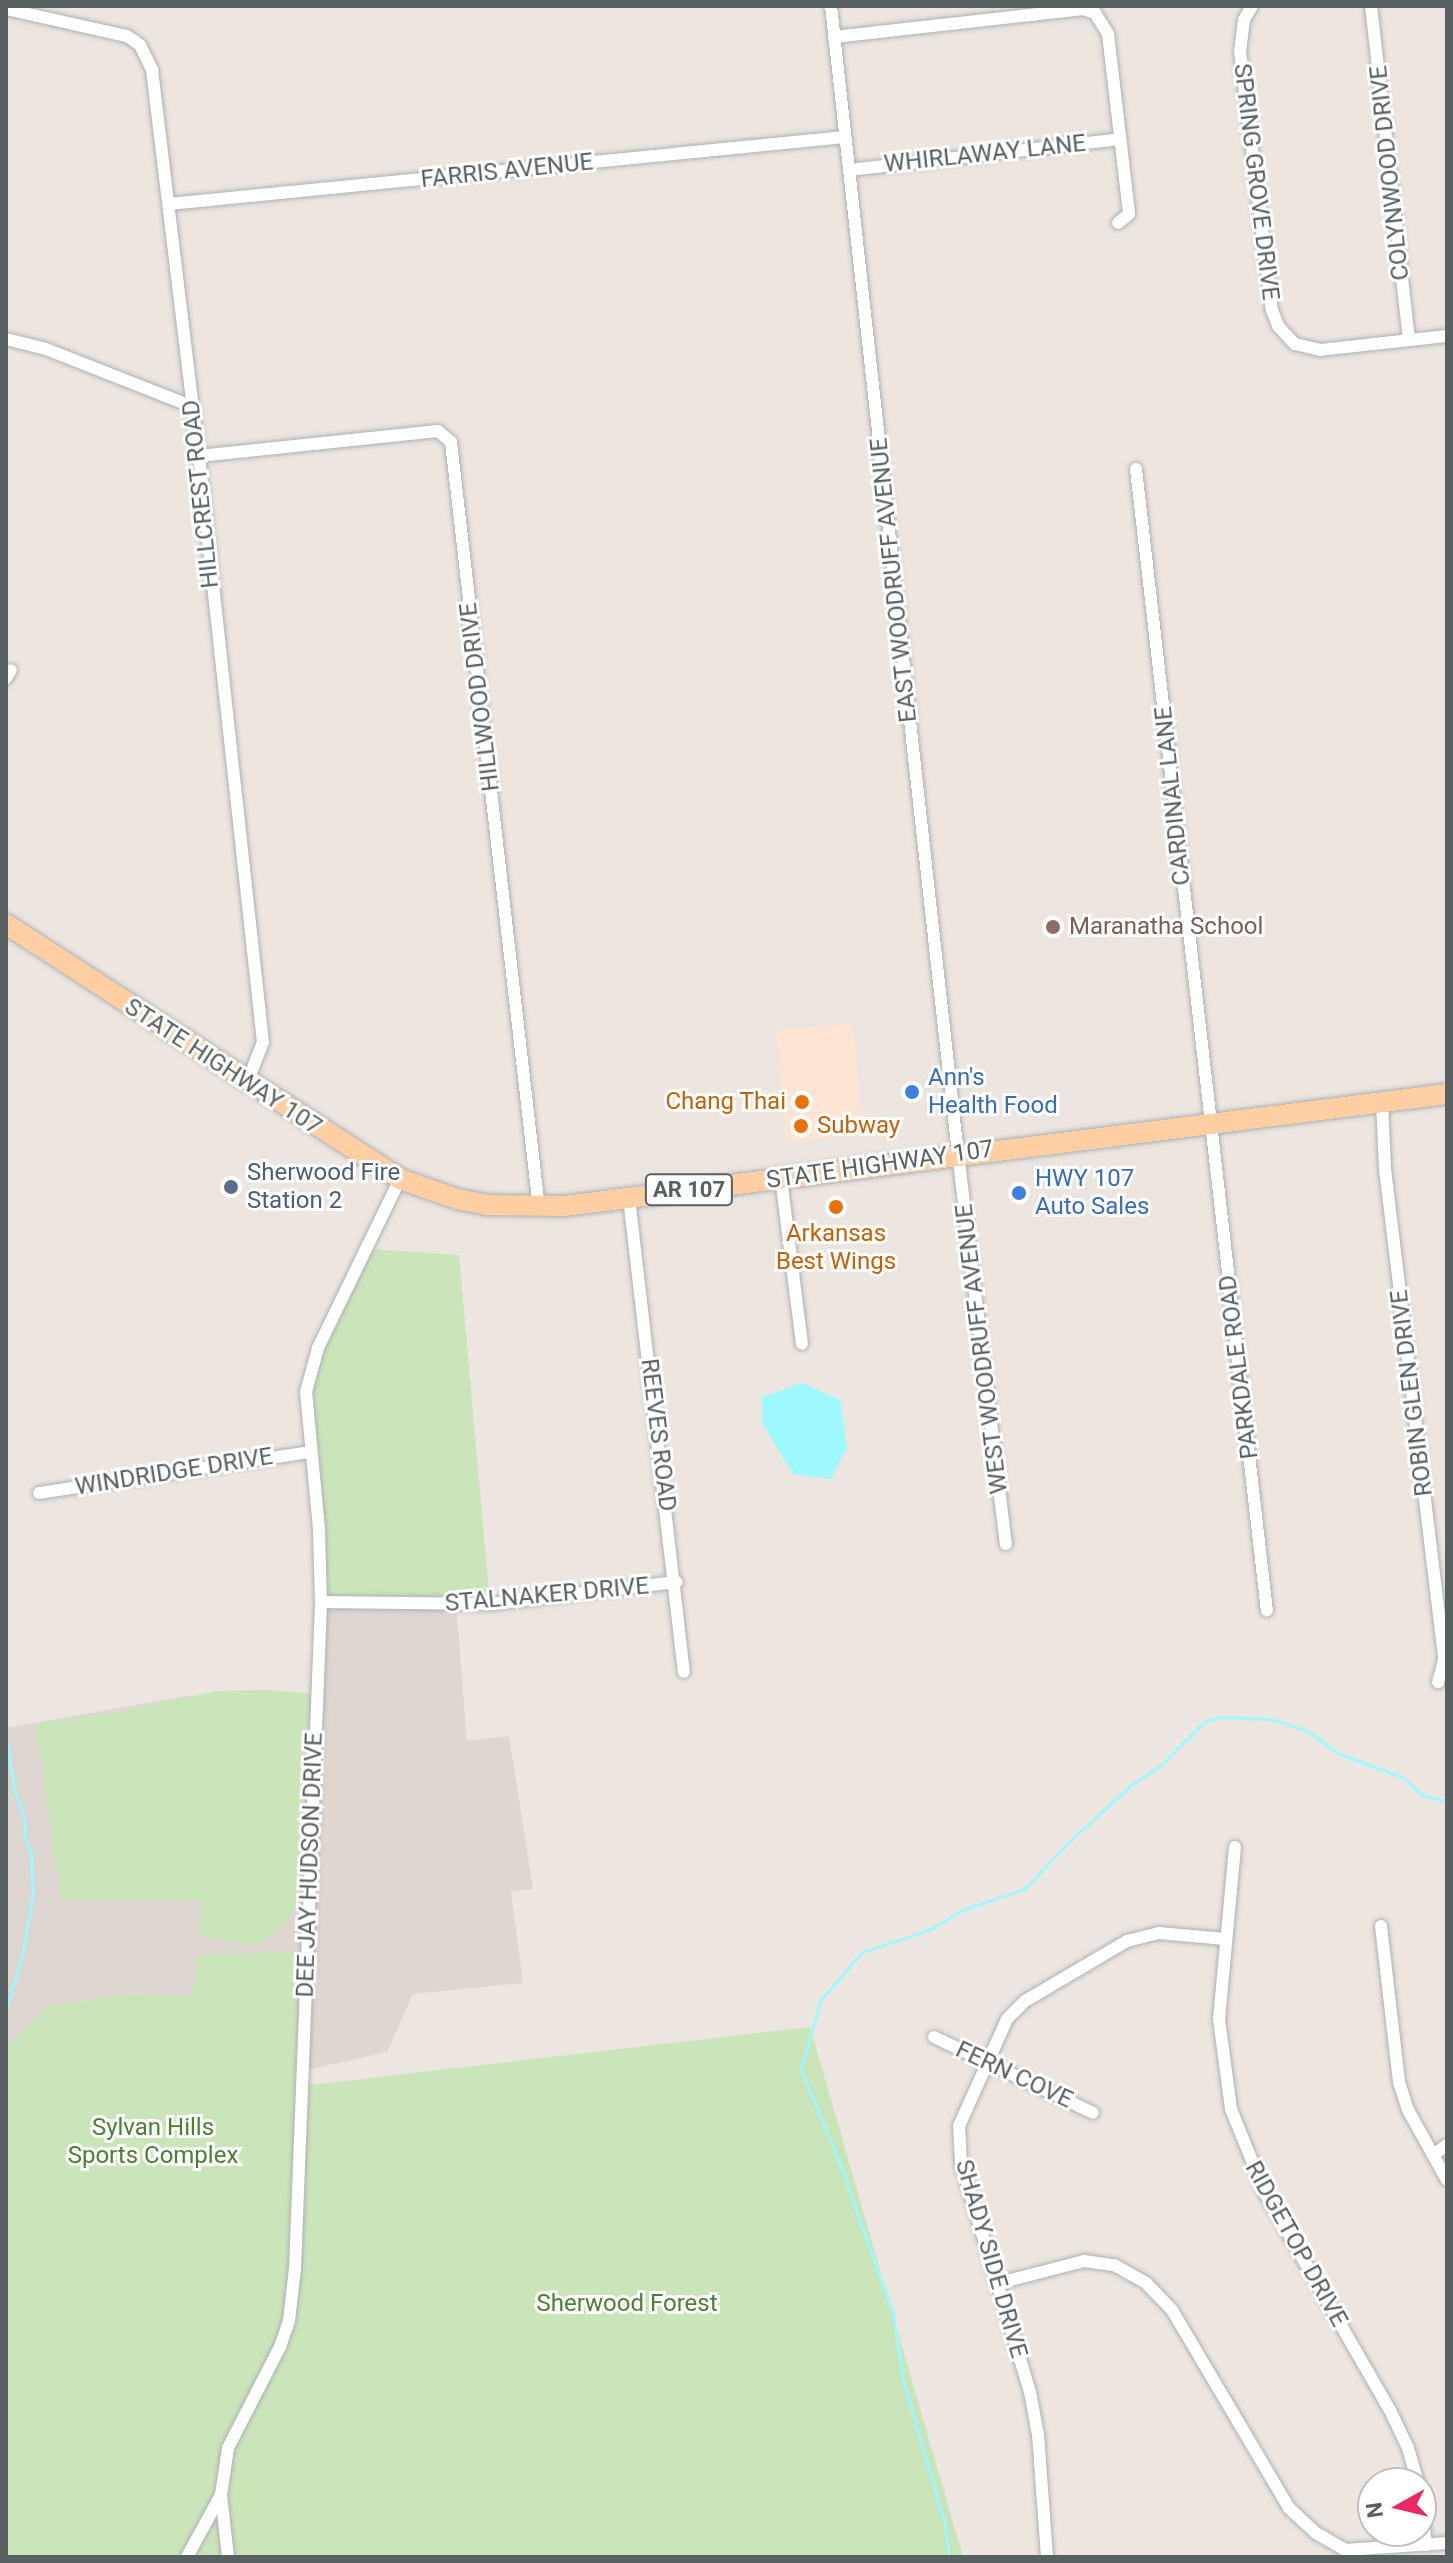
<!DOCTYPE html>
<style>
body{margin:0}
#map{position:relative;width:1453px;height:2563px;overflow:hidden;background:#ece5e0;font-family:Roboto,sans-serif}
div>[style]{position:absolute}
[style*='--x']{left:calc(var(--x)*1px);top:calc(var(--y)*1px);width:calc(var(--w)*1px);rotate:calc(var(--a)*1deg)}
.commercial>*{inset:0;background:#fee4d3}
.education>*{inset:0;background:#ded6d1}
.green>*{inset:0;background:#cbe5bb}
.water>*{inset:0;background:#9df9ff}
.stream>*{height:3px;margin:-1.5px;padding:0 1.5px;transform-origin:1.5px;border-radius:1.5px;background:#9df9ff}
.roads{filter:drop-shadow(0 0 2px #acb2b3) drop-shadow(0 0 2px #acb2b3)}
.minor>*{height:12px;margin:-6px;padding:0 6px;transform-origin:6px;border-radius:6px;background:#fff}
.primary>*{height:20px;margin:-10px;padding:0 10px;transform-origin:10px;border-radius:10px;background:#ffcea2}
.dots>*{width:22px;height:22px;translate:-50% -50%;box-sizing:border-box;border:4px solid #fff;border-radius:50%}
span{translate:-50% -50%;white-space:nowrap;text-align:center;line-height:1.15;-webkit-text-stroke:6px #fff;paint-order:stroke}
.shield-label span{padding:2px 6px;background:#fff;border:2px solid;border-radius:6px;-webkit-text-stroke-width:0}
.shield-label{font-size:22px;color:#596061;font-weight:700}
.street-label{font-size:24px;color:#596061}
.education-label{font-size:24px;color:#785e54}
.left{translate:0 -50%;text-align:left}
.shop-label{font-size:24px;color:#366cbe}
.food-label{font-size:24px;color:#c56008}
.right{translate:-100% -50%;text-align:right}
.service-label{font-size:24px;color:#4e5e75}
.park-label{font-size:24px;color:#4b8032}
.frame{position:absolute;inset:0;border:8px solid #596061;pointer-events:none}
.north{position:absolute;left:1357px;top:2467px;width:80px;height:80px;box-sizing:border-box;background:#fff;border:2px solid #bdbfc0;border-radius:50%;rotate:262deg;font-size:22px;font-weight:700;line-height:32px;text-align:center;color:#596061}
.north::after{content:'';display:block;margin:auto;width:28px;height:36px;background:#eb2861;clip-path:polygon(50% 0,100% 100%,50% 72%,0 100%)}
</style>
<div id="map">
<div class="commercial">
<div style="clip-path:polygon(853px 1023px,863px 1135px,786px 1142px,776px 1030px)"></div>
</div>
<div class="education">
<div style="clip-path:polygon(321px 1602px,456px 1606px,467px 1741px,509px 1736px,533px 1889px,511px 1891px,523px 1983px,413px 1994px,387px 2052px,302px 2071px,199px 1956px,192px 1997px,129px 1993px,47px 2007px,6px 2050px,6px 1728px,187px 1696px,317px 1695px)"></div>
</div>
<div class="green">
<div style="clip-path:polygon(366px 1249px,459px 1255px,490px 1604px,321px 1602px,306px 1392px)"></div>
<div style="clip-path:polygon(266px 1690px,316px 1694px,298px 1889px,294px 1910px,284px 1926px,255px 1946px,199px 1936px,202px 1901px,61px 1899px,36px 1724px,120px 1712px,216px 1691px)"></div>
<div style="clip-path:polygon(306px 1951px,302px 2086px,810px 2027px,963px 2557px,6px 2557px,8px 2045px,47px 2007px,129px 1993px,192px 1997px,199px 1955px)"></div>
</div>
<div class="water">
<div style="clip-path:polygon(802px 1383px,840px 1400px,847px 1447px,831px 1479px,793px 1474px,762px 1423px,762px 1397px)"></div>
</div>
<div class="stream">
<div style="--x:6;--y:2010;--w:56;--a:-73.5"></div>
<div style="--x:22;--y:1956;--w:63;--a:-79.9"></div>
<div style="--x:33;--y:1894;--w:40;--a:-92.9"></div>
<div style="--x:31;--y:1854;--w:18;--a:-112"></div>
<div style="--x:24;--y:1837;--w:15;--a:-86"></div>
<div style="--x:25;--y:1822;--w:36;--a:-108"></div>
<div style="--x:14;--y:1788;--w:45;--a:-99"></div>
<div style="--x:949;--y:2557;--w:33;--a:-97"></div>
<div style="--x:945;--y:2524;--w:149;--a:-106.4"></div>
<div style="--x:903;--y:2381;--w:69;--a:-98.4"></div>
<div style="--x:893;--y:2313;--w:164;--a:-109.7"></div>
<div style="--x:838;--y:2159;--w:96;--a:-112.6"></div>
<div style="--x:801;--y:2070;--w:72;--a:-74.6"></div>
<div style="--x:820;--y:2001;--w:65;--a:-49.4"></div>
<div style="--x:862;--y:1952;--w:71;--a:-18.2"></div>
<div style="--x:929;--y:1930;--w:39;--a:-31"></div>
<div style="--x:962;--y:1910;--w:65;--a:-18.7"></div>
<div style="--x:1024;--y:1889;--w:65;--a:-46.2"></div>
<div style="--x:1069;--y:1842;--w:83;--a:-42.6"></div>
<div style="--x:1130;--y:1786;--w:37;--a:-34"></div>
<div style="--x:1161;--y:1765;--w:61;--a:-45"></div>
<div style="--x:1204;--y:1722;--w:16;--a:-18"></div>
<div style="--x:1219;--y:1717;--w:52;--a:2.2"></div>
<div style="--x:1271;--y:1719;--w:39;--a:18"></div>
<div style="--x:1308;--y:1731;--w:36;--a:37"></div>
<div style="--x:1337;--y:1753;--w:69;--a:20.3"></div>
<div style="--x:1402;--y:1777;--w:28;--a:41"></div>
<div style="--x:1423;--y:1795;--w:25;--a:16"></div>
</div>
<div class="roads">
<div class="minor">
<div style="--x:831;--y:6;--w:1155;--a:83.69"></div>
<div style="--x:958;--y:1154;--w:393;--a:83"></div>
<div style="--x:1252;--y:6;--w:16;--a:120"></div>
<div style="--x:1244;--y:20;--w:31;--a:97"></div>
<div style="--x:1240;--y:51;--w:261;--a:83"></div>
<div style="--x:1272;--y:310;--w:17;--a:69"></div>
<div style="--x:1278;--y:326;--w:25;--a:47"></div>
<div style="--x:1295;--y:344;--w:26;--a:13"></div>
<div style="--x:1320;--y:350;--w:128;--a:-6.3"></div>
<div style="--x:1371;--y:6;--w:335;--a:83.5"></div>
<div style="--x:6;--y:9;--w:124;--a:12.6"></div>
<div style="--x:127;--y:36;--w:16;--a:35"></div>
<div style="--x:140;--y:45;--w:28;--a:64"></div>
<div style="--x:152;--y:70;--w:389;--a:83.1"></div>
<div style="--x:199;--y:456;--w:589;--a:83.77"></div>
<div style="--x:263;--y:1042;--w:44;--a:111.3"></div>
<div style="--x:834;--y:37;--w:251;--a:-6.4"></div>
<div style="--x:1083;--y:9;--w:13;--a:18"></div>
<div style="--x:1095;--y:13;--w:25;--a:58"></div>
<div style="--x:1108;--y:34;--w:181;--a:83.3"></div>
<div style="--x:1129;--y:214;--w:14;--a:141"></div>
<div style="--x:849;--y:170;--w:273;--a:-6.5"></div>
<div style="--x:169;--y:204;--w:679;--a:-5.66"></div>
<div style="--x:6;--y:339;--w:41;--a:14"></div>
<div style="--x:46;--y:349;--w:156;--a:21.5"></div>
<div style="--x:199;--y:456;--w:240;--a:-6"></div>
<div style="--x:438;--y:431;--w:17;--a:40"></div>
<div style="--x:451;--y:442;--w:771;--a:83.45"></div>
<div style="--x:1136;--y:469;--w:1149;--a:83.46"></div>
<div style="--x:6;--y:678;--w:9;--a:-58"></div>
<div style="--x:1382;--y:1102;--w:67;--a:87.4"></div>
<div style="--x:1385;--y:1169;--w:495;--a:83.1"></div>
<div style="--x:1444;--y:1660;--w:23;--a:105"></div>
<div style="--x:781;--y:1178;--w:167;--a:82.8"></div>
<div style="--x:629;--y:1198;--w:477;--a:83.4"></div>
<div style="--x:39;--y:1493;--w:274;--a:-8.6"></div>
<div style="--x:321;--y:1602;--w:169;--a:0.7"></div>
<div style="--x:490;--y:1604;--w:188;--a:-6.7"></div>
<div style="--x:1235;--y:1847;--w:173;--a:95.3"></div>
<div style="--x:1219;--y:2019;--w:91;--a:82.4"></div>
<div style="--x:1231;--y:2109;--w:91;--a:68"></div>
<div style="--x:1265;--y:2193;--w:250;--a:60.1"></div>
<div style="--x:1390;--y:2410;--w:42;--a:64.7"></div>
<div style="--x:1408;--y:2448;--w:36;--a:74"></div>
<div style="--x:1381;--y:1926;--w:157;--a:83.4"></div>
<div style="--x:1399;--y:2082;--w:29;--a:72"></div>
<div style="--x:1408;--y:2110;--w:80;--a:60.9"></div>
<div style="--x:934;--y:2037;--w:176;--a:25.5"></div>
<div style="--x:1433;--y:2155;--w:17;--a:-36"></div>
<div style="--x:999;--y:2283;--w:88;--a:-14.5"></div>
<div style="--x:1084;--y:2261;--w:30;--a:8"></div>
<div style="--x:1114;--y:2265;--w:37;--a:29"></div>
<div style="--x:1146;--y:2283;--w:37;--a:46"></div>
<div style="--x:1172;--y:2310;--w:230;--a:59.4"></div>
<div style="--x:1289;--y:2508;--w:37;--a:43"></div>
<div style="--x:1316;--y:2533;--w:34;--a:30"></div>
<div style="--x:1345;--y:2550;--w:102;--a:-3.9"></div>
<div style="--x:1421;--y:2503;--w:42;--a:83.2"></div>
<div style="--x:187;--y:2557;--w:71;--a:-61.3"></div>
<div style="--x:228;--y:2557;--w:62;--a:-96.4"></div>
<div style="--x:221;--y:2495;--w:48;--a:-81.5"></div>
<div style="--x:228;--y:2448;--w:114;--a:-62.8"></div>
<div style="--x:280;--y:2347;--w:28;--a:-71"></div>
<div style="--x:289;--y:2321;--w:53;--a:-83.5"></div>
<div style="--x:295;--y:2268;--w:667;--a:-87.76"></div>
<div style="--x:321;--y:1602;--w:73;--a:-91.6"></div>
<div style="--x:319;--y:1529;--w:138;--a:-95.4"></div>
<div style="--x:306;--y:1392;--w:46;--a:-74.7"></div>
<div style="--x:318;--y:1348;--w:188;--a:-64.1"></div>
<div style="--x:1047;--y:2557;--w:122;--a:-94.2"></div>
<div style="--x:1038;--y:2435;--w:44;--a:-100.5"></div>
<div style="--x:1030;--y:2392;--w:239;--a:-106.8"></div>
<div style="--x:961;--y:2163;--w:37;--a:-93"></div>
<div style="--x:959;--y:2126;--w:117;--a:-65.8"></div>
<div style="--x:1007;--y:2019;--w:25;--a:-45"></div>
<div style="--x:1025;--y:2001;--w:118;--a:-30.5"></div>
<div style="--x:1127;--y:1941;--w:33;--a:-14"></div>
<div style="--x:1159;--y:1933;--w:66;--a:5.2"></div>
</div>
<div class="primary">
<div style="--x:6;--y:924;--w:469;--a:32.9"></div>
<div style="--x:400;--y:1179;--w:60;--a:19.3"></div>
<div style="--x:457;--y:1199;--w:32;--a:11"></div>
<div style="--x:488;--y:1205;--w:77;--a:0.7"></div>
<div style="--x:565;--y:1206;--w:889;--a:-7.24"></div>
</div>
</div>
<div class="dots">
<div style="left:1053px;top:927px;background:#8d6e63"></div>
<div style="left:912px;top:1092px;background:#3f7fe0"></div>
<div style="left:802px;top:1102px;background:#e8710a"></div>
<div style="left:801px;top:1126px;background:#e8710a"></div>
<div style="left:231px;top:1187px;background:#5c6f8a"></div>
<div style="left:1019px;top:1193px;background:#3f7fe0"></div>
<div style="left:836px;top:1207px;background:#e8710a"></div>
</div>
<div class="shield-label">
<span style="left:689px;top:1190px">AR 107</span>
</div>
<div class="street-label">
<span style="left:985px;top:154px;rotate:-6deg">WHIRLAWAY LANE</span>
<span style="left:507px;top:171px;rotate:-6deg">FARRIS AVENUE</span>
<span style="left:1390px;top:173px;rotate:-96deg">COLYNWOOD DRIVE</span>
<span style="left:1256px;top:182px;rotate:83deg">SPRING GROVE DRIVE</span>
<span style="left:201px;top:494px;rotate:-96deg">HILLCREST ROAD</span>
<span style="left:894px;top:580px;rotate:-96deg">EAST WOODRUFF AVENUE</span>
<span style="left:480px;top:697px;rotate:-97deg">HILLWOOD DRIVE</span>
<span style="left:1173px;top:796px;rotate:-96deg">CARDINAL LANE</span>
<span style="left:223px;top:1067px;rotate:33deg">STATE HIGHWAY 107</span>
<span style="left:880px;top:1165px;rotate:-8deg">STATE HIGHWAY 107</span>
<span style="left:982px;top:1349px;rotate:-97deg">WEST WOODRUFF AVENUE</span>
<span style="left:1239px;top:1367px;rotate:-97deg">PARKDALE ROAD</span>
<span style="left:1412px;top:1393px;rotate:-97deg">ROBIN GLEN DRIVE</span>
<span style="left:658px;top:1435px;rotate:83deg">REEVES ROAD</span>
<span style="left:174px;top:1472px;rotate:-9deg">WINDRIDGE DRIVE</span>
<span style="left:547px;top:1595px;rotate:-5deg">STALNAKER DRIVE</span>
<span style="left:310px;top:1865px;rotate:-88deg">DEE JAY HUDSON DRIVE</span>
<span style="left:1014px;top:2075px;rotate:25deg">FERN COVE</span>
<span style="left:1296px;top:2244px;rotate:61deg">RIDGETOP DRIVE</span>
<span style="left:991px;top:2259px;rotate:74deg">SHADY SIDE DRIVE</span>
</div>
<div class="education-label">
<span class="left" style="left:1069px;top:927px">Maranatha School</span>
</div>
<div class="shop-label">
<span class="left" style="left:928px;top:1092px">Ann's<br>Health Food</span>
<span class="left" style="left:1035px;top:1193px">HWY 107<br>Auto Sales</span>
</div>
<div class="food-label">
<span class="right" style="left:786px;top:1102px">Chang Thai</span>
<span class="left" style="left:817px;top:1126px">Subway</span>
<span style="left:836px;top:1248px">Arkansas<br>Best Wings</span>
</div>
<div class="service-label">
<span class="left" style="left:247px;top:1187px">Sherwood Fire<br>Station 2</span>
</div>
<div class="park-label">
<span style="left:153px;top:2142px">Sylvan Hills<br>Sports Complex</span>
<span style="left:627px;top:2304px">Sherwood Forest</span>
</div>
<div class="frame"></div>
<div class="north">N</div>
</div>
